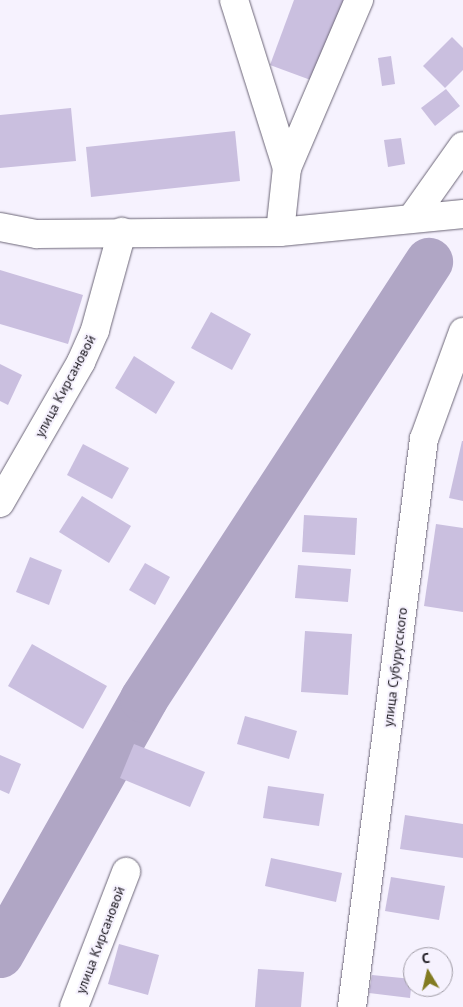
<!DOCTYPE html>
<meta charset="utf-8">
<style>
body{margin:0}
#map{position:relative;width:463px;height:1007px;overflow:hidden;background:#f6f2fe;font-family:"PT Sans",sans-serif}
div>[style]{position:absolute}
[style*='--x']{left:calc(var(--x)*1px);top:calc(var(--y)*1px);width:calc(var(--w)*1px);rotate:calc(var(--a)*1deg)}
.river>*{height:48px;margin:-24px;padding:0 24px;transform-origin:24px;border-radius:24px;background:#b0a6c5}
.building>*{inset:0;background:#cabfdf}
.roads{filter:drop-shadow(0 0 1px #6c6677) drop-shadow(0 0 1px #6c6677)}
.minor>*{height:28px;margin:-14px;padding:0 14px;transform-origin:14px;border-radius:14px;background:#fff}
span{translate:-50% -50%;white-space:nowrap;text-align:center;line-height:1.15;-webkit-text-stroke:4px #f6f2fe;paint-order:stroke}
.street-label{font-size:14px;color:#1e1b22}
.north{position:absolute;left:403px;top:947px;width:50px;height:50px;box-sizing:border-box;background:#f6f2fe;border:1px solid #a09ca6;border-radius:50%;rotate:351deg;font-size:14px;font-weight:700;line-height:20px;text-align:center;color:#1e1b22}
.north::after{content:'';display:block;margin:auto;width:18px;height:22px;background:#827b21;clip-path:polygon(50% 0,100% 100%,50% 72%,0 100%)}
</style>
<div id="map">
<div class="river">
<div style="--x:0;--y:954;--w:293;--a:-60.5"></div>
<div style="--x:144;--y:699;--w:522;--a:-56.89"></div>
</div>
<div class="building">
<div style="clip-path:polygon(294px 0,346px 0,316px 82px,270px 65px)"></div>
<div style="clip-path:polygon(452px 37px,463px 48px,463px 70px,445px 88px,423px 66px)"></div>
<div style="clip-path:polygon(391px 56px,395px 84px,382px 86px,378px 58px)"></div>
<div style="clip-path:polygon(446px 89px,460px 106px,435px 126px,421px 108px)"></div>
<div style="clip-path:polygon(71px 108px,76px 161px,0 168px,0 115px)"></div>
<div style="clip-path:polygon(235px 131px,240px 181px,91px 197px,86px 147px)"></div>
<div style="clip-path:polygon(401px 138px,405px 164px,388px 167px,384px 140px)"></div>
<div style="clip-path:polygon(0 270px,83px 295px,68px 344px,0 324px)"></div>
<div style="clip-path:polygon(211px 312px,251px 334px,232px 370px,191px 348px)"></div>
<div style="clip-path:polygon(134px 356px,175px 382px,156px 414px,115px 388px)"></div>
<div style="clip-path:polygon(0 364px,22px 375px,8px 405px,0 401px)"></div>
<div style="clip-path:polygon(462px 441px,463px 441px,463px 501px,449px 498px)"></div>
<div style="clip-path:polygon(83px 444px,129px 468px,112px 499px,67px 475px)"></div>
<div style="clip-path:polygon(82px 496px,131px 526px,109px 563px,59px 532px)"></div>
<div style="clip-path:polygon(304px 515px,357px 518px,355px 555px,302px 552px)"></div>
<div style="clip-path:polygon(436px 524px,463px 528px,463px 612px,424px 606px)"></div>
<div style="clip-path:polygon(30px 557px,62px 570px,49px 605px,16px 592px)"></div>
<div style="clip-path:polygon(145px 563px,170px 577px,155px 605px,129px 590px)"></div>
<div style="clip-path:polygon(298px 565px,351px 569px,348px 602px,295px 598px)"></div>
<div style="clip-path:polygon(305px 631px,352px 634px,348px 695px,301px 692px)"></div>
<div style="clip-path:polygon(32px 644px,107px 686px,83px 729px,8px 686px)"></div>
<div style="clip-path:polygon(245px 716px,297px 731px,289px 759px,237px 744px)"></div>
<div style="clip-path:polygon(134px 744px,205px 772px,190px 807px,120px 778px)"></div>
<div style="clip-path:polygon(0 755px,21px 764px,9px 794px,0 790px)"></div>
<div style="clip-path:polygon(268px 786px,324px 794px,319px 826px,263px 818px)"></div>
<div style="clip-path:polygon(405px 815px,463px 824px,463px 858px,400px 849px)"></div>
<div style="clip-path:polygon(271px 858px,342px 873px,336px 902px,265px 886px)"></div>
<div style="clip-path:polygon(391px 877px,445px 886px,439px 920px,385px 911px)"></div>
<div style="clip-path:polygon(119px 944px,159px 955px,148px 995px,108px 984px)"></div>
<div style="clip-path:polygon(258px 969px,304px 972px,301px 1007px,255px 1007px)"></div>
<div style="clip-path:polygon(372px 975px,412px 979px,410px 998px,369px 993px)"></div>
</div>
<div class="roads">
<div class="minor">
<div style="--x:234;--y:0;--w:176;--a:72.5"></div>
<div style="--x:412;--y:218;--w:88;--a:-54.7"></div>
<div style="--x:0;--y:227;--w:38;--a:11"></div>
<div style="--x:37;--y:234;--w:243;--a:-0.5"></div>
<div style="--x:280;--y:232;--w:184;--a:-5.6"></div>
<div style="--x:280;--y:232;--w:64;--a:-83.8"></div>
<div style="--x:287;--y:168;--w:183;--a:-66.8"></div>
<div style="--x:0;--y:503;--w:163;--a:-60.1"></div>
<div style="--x:81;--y:362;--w:35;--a:-66"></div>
<div style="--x:95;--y:330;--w:102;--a:-74.6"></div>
<div style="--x:74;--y:1007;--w:145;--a:-68.9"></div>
<div style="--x:352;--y:1007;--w:573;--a:-82.78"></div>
<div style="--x:424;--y:439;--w:114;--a:-70"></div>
</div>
</div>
<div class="street-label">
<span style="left:65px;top:386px;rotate:-62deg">улица Кирсановой</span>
<span style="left:395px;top:667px;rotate:-83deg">улица Субурусского</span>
<span style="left:100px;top:940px;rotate:-69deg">улица Кирсановой</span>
</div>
<div class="north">С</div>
</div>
